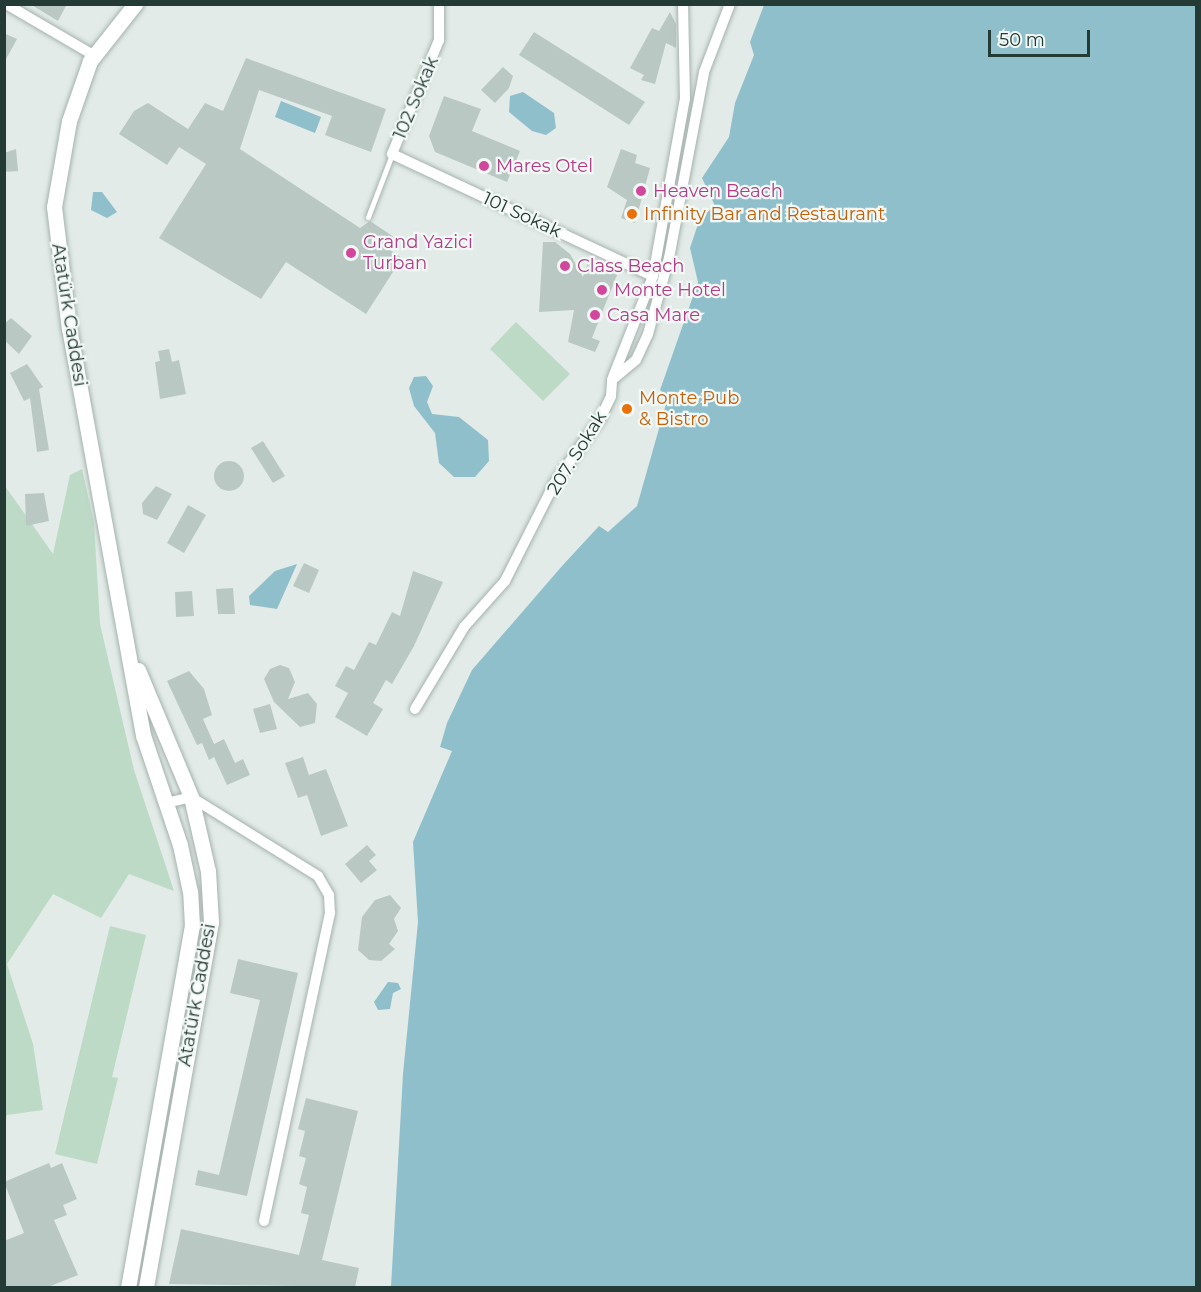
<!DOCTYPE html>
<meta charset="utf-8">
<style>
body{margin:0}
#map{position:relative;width:1201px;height:1292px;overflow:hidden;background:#e2ebe7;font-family:Montserrat,sans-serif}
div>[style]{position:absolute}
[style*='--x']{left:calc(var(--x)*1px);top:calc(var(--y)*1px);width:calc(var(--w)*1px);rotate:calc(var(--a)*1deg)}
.green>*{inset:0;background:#bcdac6}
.water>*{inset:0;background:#8ebfcb}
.building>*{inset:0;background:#bac8c3}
.round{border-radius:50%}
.roads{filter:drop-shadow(0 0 2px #a5b2ae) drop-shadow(0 0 2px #a5b2ae)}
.lane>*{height:5px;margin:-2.5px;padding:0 2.5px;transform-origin:2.5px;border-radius:2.5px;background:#fff}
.street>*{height:10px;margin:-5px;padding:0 5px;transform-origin:5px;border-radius:5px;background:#fff}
.secondary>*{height:15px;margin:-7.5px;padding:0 7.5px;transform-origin:7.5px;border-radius:7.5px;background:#fff}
.dots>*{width:16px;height:16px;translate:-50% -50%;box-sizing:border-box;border:3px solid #f2f8f5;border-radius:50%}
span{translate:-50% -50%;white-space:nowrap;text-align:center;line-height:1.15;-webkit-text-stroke:4.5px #f2f8f5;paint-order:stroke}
.street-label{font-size:18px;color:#233a35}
.hotel-label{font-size:18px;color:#b23c85}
.left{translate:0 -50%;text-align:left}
.food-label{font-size:18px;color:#c56008}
.frame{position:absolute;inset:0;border:6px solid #233a35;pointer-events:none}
.scale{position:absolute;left:988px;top:30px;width:102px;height:27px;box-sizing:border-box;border:3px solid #233a35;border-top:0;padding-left:8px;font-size:18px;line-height:21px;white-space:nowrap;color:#233a35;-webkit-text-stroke:4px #f2f8f5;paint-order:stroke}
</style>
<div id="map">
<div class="green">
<div style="clip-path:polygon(516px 322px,570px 374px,543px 401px,490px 349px)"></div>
<div style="clip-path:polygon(82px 469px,94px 523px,100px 624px,134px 770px,174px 891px,129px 874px,101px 918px,53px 894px,7px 964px,33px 1044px,43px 1110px,7px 1115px,5px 1123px,5px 486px,53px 554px,70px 475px)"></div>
<div style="clip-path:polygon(110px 926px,146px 935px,112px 1077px,118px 1078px,97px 1164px,55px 1154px)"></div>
</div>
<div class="water">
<div style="clip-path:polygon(764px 5px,1196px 5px,1196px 1287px,391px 1287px,403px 1074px,418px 922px,413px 842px,452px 751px,440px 747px,447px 723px,472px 670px,562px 566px,599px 526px,608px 532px,637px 506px,668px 397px,660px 390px,698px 282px,690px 248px,700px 218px,715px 206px,702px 178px,729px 137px,735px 103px,754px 55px,750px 42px)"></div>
<div style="clip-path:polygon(523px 92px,554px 113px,556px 128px,546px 135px,532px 131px,509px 112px,510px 96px)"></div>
<div style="clip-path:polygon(281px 101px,321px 117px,315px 133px,275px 117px)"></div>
<div style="clip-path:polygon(93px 192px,102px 192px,117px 212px,107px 218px,91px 210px)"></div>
<div style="clip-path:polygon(426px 376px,433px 386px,427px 402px,432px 414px,459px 417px,488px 440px,489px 461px,475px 477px,454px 477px,439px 463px,435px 433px,414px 406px,409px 388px,414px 377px)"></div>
<div style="clip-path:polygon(297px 564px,277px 609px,250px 605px,249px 596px,275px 571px)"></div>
<div style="clip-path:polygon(388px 982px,398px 983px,401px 989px,393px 993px,390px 1009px,378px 1010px,374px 1002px)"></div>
</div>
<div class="building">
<div style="clip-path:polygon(30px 4px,67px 4px,58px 21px)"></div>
<div style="clip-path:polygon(670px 12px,676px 24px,676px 48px,666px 43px,655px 84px,641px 80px,644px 75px,630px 68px,652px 28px,659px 31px)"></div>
<div style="clip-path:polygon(534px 32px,645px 102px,629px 125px,519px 55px)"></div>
<div style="clip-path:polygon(4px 33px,17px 39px,4px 63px)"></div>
<div style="clip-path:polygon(246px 58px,386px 109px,371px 152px,325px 135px,332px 116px,259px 90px,240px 149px,360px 228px,370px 221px,397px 239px,390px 250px,402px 258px,366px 314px,286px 262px,261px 299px,159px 238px,206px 164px,179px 147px,167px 165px,119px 134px,134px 111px,148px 103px,188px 129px,205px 103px,223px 111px)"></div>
<div style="clip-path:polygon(503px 67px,513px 76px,509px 88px,495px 103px,481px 90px)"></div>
<div style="clip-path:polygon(444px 96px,481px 109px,472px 131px,520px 151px,507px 182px,435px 152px,429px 136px)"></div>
<div style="clip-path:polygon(16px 149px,18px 171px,4px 172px,4px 153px)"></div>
<div style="clip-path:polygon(621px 149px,637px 155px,635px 163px,650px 168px,635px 223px,621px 218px,627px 200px,607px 187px)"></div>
<div style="clip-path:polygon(543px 242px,555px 242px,570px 254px,583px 277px,588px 263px,617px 275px,592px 338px,600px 341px,595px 352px,568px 342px,574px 310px,539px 312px)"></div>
<div style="clip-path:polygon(11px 318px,32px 336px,19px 354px,4px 340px,4px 324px)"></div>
<div style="clip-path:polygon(169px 349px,172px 362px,179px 360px,186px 394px,160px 399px,155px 362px,160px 361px,158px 351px)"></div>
<div style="clip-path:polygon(27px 364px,43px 387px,39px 389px,49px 450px,37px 452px,30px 398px,24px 401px,10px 373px)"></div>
<div style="clip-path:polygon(263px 441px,285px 476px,273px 483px,251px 448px)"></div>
<div class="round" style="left:214px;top:461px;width:30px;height:30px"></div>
<div style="clip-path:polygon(156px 486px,172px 494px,157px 520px,143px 514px,142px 503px)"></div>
<div style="clip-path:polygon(44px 493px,49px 521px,26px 526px,25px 494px)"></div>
<div style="clip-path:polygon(188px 505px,206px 515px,184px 553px,167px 543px)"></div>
<div style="clip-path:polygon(304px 563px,319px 570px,309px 593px,293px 586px)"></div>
<div style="clip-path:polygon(413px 571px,443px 582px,414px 646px,392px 684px,386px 680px,373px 703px,383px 709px,367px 736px,335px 717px,348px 693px,335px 686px,346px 666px,354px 670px,369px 642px,376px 645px,392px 612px,400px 616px)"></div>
<div style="clip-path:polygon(233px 588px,235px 614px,218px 614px,216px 589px)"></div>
<div style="clip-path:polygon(192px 591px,194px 616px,176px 617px,175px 592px)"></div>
<div style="clip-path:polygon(280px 665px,289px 668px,295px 682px,288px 699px,308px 693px,317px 704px,315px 723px,300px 727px,274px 702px,264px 679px,270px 669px)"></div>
<div style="clip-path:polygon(189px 671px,204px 689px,212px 715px,203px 719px,214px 744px,224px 739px,235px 763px,243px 759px,250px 775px,227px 785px,214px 757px,209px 760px,202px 743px,197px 745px,167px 681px)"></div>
<div style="clip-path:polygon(270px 704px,277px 729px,260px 733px,253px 709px)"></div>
<div style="clip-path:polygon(303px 757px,309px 775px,326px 769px,348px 826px,321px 836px,307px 795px,298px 798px,285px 763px)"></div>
<div style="clip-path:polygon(367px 845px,376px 855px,369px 861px,377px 870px,361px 883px,345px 864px)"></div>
<div style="clip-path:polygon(390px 895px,401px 908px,394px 919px,398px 931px,389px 944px,395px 949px,381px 961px,369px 960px,358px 950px,362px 917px,375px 900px)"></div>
<div style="clip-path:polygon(238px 959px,298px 973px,247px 1196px,195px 1185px,198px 1170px,219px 1175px,260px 1000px,230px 993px)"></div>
<div style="clip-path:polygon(306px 1098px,358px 1111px,322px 1260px,359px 1268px,355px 1287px,169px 1284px,181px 1229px,299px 1255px,309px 1215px,301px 1213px,307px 1187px,299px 1184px,306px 1158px,299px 1156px,305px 1131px,298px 1129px)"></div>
<div style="clip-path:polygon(49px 1163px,51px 1168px,62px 1163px,77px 1199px,63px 1205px,67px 1215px,54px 1220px,78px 1275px,48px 1287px,4px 1287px,4px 1241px,24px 1233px,4px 1182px)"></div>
</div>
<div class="roads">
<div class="lane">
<div style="--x:368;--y:217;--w:67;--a:-69.1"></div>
</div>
<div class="street">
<div style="--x:6;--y:4;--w:103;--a:30.3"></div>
<div style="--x:439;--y:4;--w:36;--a:90"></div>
<div style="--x:439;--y:40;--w:123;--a:112.4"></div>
<div style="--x:392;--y:154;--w:288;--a:25.1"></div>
<div style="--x:613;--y:377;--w:109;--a:-68.4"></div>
<div style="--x:653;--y:276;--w:180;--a:-79.8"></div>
<div style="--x:685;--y:99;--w:95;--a:-91.2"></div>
<div style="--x:415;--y:709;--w:96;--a:-59.1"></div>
<div style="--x:464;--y:627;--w:62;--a:-48.3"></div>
<div style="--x:505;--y:581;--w:109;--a:-63.2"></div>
<div style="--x:554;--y:484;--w:80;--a:-54.7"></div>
<div style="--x:600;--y:419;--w:25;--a:-64"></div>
<div style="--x:611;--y:396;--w:16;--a:-86"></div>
<div style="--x:612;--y:380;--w:31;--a:-40"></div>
<div style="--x:636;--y:360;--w:29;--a:-65"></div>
<div style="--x:648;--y:334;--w:79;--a:-74.6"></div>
<div style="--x:669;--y:258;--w:189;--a:-79.3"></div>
<div style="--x:704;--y:72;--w:73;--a:-69.1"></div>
<div style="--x:166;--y:803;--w:26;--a:-13"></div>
<div style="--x:191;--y:797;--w:150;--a:31.9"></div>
<div style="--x:318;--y:876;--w:22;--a:60"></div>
<div style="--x:329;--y:895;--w:18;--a:87"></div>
<div style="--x:330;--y:913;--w:315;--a:102.1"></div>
</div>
<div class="secondary">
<div style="--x:138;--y:670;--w:138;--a:67.3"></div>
<div style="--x:191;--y:797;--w:76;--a:77.1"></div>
<div style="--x:208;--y:871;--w:51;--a:86.6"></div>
<div style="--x:211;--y:922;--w:372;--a:100.1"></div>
<div style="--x:128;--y:1288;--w:368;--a:-80"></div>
<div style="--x:192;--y:926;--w:34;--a:-93"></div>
<div style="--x:190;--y:892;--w:48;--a:-102"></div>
<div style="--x:180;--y:845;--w:116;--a:-108.6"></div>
<div style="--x:143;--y:735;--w:413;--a:-100.3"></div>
<div style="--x:69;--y:329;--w:123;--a:-97"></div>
<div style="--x:54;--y:207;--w:87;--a:-80.1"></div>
<div style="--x:69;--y:121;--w:64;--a:-70.7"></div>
<div style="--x:90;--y:61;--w:73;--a:-51.7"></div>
</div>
</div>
<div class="dots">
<div style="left:484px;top:166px;background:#d1479c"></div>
<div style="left:641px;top:191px;background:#d1479c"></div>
<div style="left:632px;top:214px;background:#e8710a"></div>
<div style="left:351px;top:253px;background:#d1479c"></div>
<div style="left:565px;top:266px;background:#d1479c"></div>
<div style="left:602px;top:290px;background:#d1479c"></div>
<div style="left:595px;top:315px;background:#d1479c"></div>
<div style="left:627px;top:409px;background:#e8710a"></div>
</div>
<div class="street-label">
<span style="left:416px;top:98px;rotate:-67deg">102 Sokak</span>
<span style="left:522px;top:215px;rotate:25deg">101 Sokak</span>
<span style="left:69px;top:315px;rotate:81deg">Atatürk Caddesi</span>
<span style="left:577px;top:453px;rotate:-58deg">207. Sokak</span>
<span style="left:197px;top:995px;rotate:-80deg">Atatürk Caddesi</span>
</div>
<div class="hotel-label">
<span class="left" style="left:496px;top:166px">Mares Otel</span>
<span class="left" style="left:653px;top:191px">Heaven Beach</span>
<span class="left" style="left:363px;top:253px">Grand Yazici<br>Turban</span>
<span class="left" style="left:577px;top:266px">Class Beach</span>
<span class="left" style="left:614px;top:290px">Monte Hotel</span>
<span class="left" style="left:607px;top:315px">Casa Mare</span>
</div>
<div class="food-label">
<span class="left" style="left:644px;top:214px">Infinity Bar and Restaurant</span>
<span class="left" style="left:639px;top:409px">Monte Pub<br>&amp; Bistro</span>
</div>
<div class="frame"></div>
<div class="scale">50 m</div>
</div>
